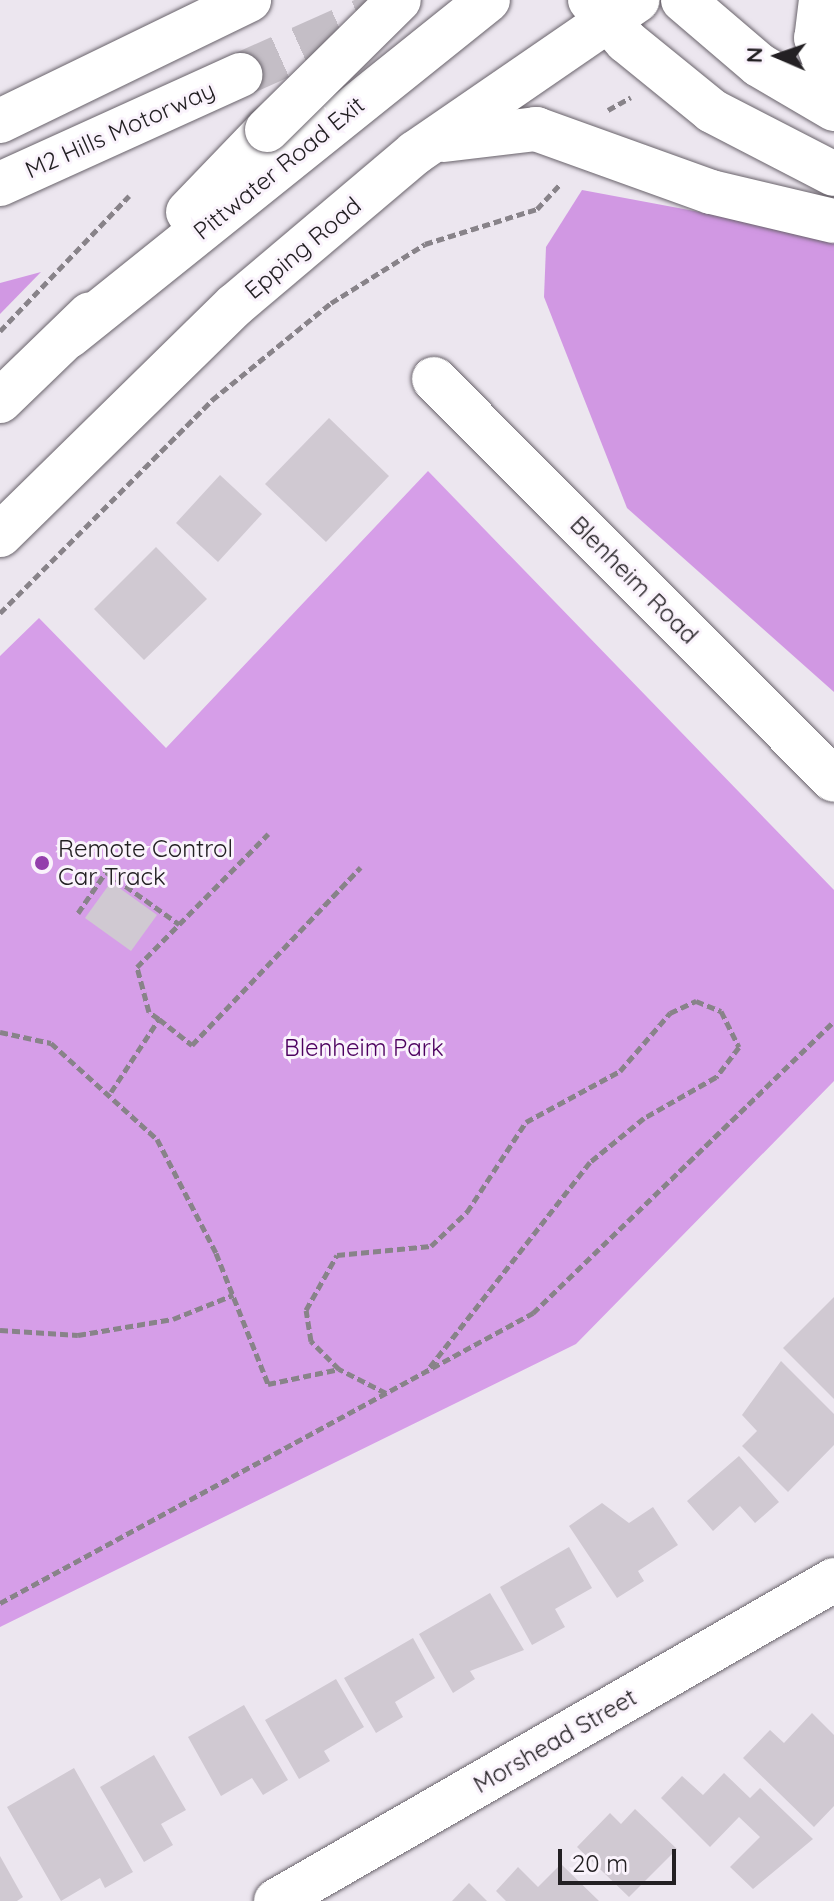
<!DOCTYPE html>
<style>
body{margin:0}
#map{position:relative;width:834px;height:1901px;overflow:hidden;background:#ece6ef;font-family:Quicksand,sans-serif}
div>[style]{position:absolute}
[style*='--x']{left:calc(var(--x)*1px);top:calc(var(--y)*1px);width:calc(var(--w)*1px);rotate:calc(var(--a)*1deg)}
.green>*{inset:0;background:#d69ee8}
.forest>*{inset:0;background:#d198e3}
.building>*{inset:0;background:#d0c9d2}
.highway-tunnel>*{height:44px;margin-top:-22px;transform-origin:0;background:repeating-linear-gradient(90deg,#c4bec6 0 44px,transparent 0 66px)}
.path>*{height:5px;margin-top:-2.5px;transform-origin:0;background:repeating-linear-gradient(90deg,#888389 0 8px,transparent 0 12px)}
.roads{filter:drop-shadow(0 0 2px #69636b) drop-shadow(0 0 2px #69636b)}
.minor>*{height:44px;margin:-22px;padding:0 22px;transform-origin:22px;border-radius:22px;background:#fff}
.major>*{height:44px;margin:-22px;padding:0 22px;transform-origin:22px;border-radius:22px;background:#fff}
.highway>*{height:44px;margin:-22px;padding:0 22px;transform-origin:22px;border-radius:22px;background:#fff}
.bridges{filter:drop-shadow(0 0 2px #69636b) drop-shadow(0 0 2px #69636b)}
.major-bridge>*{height:44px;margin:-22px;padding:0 22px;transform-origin:22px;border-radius:22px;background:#fff}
.dots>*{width:22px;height:22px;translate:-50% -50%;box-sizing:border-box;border:4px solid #faf3fc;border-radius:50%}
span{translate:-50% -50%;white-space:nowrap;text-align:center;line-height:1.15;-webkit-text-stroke:6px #faf3fc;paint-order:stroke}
.street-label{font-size:24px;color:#232023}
.poi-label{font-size:24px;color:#232023}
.left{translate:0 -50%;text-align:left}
.park-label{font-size:24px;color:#4d005f}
.north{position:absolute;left:738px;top:16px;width:80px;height:80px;-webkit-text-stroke:6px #faf3fc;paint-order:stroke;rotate:272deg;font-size:22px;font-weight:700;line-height:32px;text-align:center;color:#232023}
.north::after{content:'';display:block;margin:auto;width:28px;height:36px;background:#232023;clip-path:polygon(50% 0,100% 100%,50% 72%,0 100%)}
.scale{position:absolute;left:558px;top:1849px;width:118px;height:36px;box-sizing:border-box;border:4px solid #232023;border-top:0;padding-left:10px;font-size:24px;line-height:28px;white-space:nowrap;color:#232023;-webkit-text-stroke:6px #faf3fc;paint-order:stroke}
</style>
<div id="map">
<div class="green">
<div style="clip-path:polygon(428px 471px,834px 890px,834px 1081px,576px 1344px,0 1627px,0 656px,39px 618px,166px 748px)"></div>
</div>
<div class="forest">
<div style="clip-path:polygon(582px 190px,834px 237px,834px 692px,627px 508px,544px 297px,546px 247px)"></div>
<div style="clip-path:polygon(41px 272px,0 314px,0 283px)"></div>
</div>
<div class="building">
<div style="clip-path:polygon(329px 418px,389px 476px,326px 542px,265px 484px)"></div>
<div style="clip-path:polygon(220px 475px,262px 514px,218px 562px,176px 523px)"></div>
<div style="clip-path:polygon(156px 547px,207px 599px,144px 660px,94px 609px)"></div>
<div style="clip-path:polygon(111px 882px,157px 915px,131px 951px,85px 918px)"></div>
<div style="clip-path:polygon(834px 1297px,834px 1399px,783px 1348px)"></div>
<div style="clip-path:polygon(781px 1361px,834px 1414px,834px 1445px,788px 1492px,742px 1446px,757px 1431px,742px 1415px)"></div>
<div style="clip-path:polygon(739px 1456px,779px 1502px,755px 1523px,740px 1506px,713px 1531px,687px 1501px)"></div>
<div style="clip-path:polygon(602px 1503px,629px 1523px,653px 1507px,678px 1545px,638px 1571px,644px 1581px,617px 1598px,569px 1526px)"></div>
<div style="clip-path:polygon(569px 1547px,592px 1588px,555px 1609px,565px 1627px,532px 1645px,500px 1587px)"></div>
<div style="clip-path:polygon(490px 1593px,524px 1650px,470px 1671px,475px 1679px,453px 1693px,419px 1634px)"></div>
<div style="clip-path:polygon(413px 1638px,435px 1678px,395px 1702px,403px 1717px,376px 1733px,344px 1678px)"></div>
<div style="clip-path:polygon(336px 1679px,364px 1727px,324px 1751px,330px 1761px,299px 1779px,265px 1720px)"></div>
<div style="clip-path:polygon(244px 1705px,288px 1780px,263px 1795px,252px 1778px,221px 1796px,188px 1737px)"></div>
<div style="clip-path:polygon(812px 1713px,834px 1735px,834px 1806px,814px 1827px,743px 1758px,770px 1730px,784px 1743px)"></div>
<div style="clip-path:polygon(154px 1755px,186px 1810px,161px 1824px,173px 1845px,144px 1862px,100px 1787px)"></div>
<div style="clip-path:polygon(74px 1768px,133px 1872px,105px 1888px,100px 1878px,61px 1901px,7px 1807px)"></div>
<div style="clip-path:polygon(724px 1773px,750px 1798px,760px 1788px,813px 1839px,753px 1889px,730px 1867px,760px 1837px,739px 1817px,710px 1847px,661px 1798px,682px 1776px,703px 1795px)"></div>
<div style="clip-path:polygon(635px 1809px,677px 1849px,629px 1897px,577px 1847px,610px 1813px,621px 1824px)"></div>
<div style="clip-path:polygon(0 1856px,23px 1897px,17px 1901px,0 1901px)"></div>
<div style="clip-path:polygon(561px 1864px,599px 1901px,506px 1901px,496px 1891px,518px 1867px,538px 1887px)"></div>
<div style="clip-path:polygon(469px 1883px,487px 1901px,452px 1901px)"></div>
</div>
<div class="highway-tunnel">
<div style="--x:240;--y:75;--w:162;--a:-24"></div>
</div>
<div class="path">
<div style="--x:608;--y:110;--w:26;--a:-29"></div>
<div style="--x:0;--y:331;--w:187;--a:-46.3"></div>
<div style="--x:0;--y:613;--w:301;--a:-45.1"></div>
<div style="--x:212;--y:400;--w:154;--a:-39.2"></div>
<div style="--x:331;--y:303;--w:111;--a:-32.1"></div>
<div style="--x:425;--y:244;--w:117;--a:-17.4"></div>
<div style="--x:537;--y:209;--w:35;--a:-47"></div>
<div style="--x:78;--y:913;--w:50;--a:-55.7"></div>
<div style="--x:106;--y:872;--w:90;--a:35.5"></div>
<div style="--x:159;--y:1019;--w:42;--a:38.2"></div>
<div style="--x:192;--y:1045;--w:245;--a:-46.5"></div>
<div style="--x:0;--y:1032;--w:52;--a:12.2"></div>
<div style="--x:51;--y:1043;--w:143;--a:42.2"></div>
<div style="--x:157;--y:1139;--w:128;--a:62.6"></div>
<div style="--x:216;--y:1253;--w:141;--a:68.3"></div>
<div style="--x:268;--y:1384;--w:73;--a:-11.9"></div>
<div style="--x:111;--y:1092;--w:87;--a:-56.7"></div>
<div style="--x:159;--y:1019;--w:12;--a:-145"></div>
<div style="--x:149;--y:1012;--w:47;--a:-104.9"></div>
<div style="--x:137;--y:967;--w:187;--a:-45.4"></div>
<div style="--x:0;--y:1330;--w:78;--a:3.7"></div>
<div style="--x:78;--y:1335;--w:96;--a:-9.6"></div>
<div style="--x:173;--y:1319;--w:65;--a:-21.8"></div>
<div style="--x:386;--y:1393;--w:53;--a:-152.9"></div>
<div style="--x:339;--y:1369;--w:40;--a:-135"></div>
<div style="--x:311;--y:1341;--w:31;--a:-99"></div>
<div style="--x:306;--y:1310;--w:63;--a:-60.6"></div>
<div style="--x:337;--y:1255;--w:94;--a:-5.5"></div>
<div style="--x:431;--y:1246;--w:50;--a:-43.4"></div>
<div style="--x:467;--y:1212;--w:108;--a:-56.8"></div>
<div style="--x:526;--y:1122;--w:107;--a:-28.5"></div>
<div style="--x:620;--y:1071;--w:77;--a:-49.2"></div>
<div style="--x:670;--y:1013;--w:29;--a:-25"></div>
<div style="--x:696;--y:1001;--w:27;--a:22"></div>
<div style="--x:721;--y:1011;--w:40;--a:63.4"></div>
<div style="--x:739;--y:1047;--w:38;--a:127"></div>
<div style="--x:716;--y:1077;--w:83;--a:150.3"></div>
<div style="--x:644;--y:1118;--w:70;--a:140.8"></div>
<div style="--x:590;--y:1162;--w:266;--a:128"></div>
<div style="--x:0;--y:1603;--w:607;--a:-28.55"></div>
<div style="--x:533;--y:1313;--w:419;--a:-44.1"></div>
</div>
<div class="roads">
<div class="minor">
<div style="--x:434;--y:379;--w:566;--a:45.07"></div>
<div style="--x:276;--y:1901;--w:644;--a:-29.91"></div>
</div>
<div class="major">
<div style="--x:590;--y:0;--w:55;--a:48.7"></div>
<div style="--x:626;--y:41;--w:111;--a:39.1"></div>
<div style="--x:712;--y:111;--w:137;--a:27.3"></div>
<div style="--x:683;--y:0;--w:100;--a:40.5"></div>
<div style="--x:759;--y:65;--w:87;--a:30.4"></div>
<div style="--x:821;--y:0;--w:38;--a:97"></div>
<div style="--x:816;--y:38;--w:51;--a:69.4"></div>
<div style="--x:444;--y:140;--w:93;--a:-6.8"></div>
<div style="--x:536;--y:129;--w:186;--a:19.8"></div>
<div style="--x:711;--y:192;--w:126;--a:13.3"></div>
<div style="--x:188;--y:212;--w:114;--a:-46.1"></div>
<div style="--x:69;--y:336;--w:537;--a:-38.73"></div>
<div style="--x:0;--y:401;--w:125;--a:-44"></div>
<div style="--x:0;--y:535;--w:329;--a:-44.4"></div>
<div style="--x:235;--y:305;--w:236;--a:-40.2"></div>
<div style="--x:415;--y:153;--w:270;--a:-34.5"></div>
</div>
<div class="highway">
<div style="--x:0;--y:121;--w:277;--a:-25.9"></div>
<div style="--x:0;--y:184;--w:264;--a:-24.4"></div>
</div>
</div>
<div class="bridges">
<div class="major-bridge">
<div style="--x:267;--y:130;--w:185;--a:-44.6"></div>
</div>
</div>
<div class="dots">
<div style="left:42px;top:863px;background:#943fac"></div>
</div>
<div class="street-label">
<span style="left:120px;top:130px;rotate:-24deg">M2 Hills Motorway</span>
<span style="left:279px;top:168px;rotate:-39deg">Pittwater Road Exit</span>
<span style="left:303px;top:248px;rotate:-40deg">Epping Road</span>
<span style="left:634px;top:580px;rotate:45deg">Blenheim Road</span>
<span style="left:555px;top:1741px;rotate:-30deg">Morshead Street</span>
</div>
<div class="poi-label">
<span class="left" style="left:58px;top:863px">Remote Control<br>Car Track</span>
</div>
<div class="park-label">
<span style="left:364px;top:1048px">Blenheim Park</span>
</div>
<div class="north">N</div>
<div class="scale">20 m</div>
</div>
